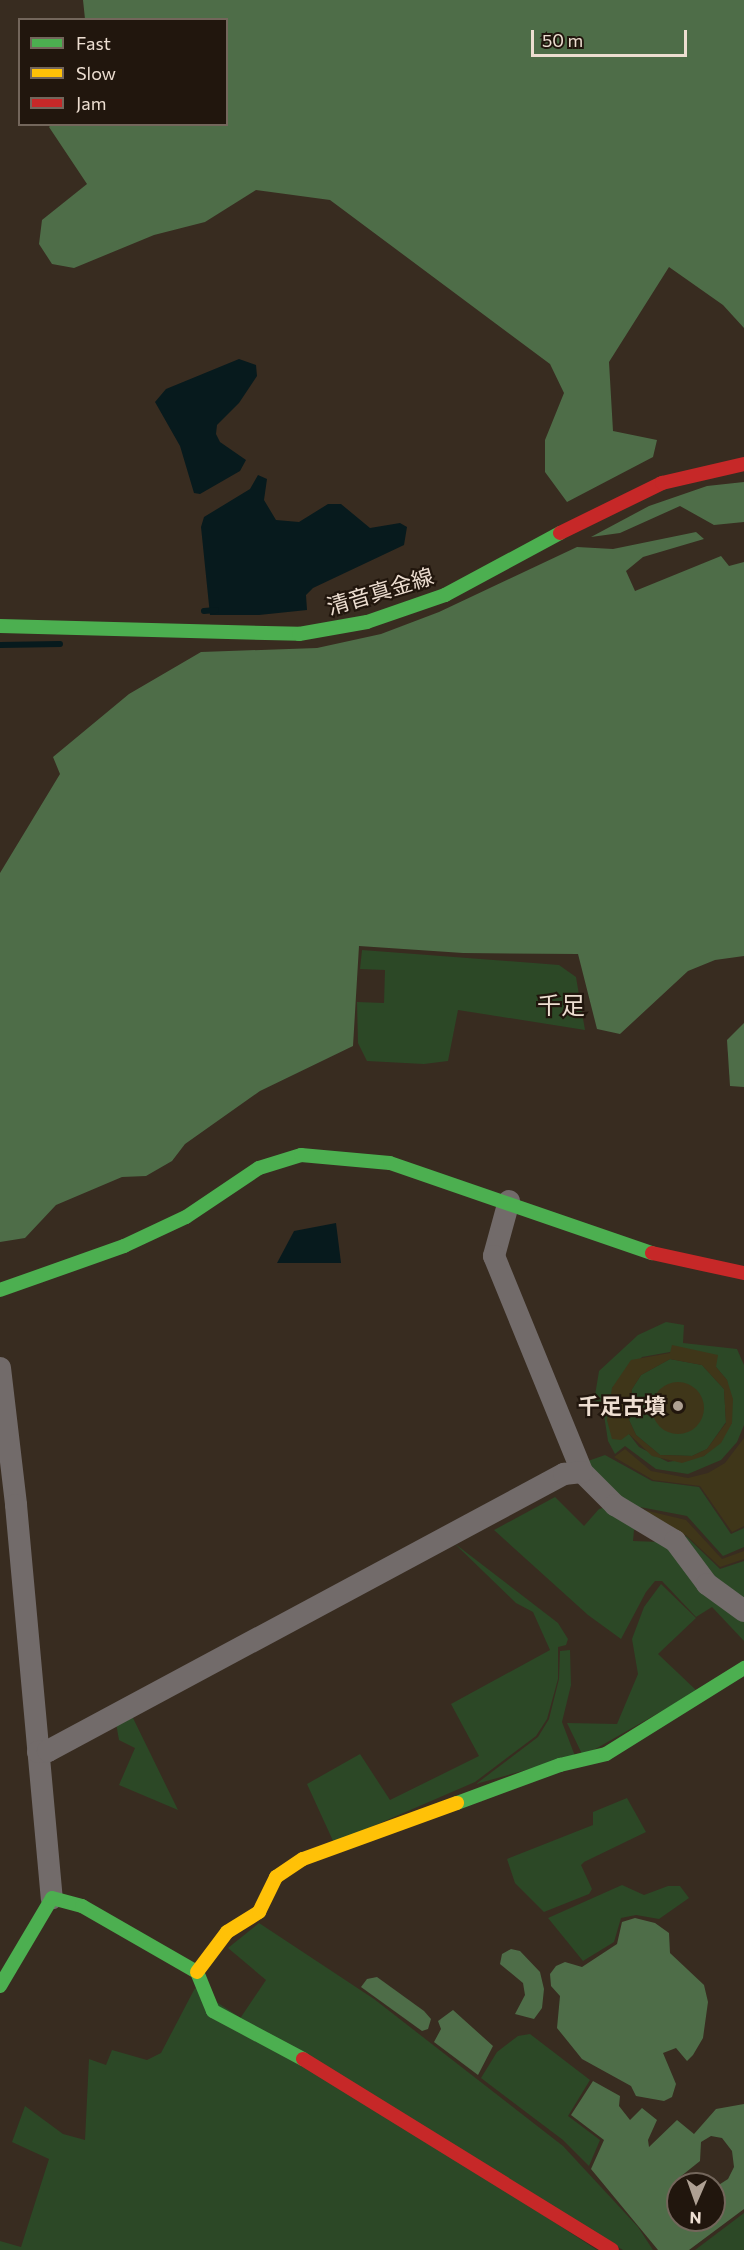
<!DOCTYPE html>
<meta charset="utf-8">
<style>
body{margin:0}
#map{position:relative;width:744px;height:2250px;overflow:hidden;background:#382c20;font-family:Commissioner,"Noto Sans JP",sans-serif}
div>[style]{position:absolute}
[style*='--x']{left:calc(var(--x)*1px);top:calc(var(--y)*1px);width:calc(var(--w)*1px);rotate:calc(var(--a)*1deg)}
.green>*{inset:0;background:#2c4826}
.forest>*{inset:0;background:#4e6d48}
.sand>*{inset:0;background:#3f3619}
.round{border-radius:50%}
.water>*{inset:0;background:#071a1d}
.stream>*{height:6px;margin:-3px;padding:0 3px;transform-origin:3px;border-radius:3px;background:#071a1d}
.street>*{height:22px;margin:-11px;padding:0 11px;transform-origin:11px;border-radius:11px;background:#726b6a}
.fast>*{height:14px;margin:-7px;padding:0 7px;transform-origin:7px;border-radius:7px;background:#4caf50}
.slow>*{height:14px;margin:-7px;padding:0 7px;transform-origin:7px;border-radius:7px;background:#ffc107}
.jam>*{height:14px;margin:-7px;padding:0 7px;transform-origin:7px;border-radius:7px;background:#c62828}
.dots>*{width:16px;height:16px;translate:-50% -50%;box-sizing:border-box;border:3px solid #21160d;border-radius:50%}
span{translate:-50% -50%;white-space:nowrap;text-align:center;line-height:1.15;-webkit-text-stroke:4.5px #21160d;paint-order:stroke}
.street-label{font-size:22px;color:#edded1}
.poi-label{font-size:22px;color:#edded1;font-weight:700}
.right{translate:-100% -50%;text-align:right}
.neighbourhood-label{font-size:24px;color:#edded1}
.legend{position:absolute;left:18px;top:18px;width:210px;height:108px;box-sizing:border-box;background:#21160d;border:2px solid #73665b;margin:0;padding:8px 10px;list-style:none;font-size:18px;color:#edded1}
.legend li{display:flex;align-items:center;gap:12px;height:30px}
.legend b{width:30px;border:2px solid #73665b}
.north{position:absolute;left:666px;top:2172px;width:60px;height:60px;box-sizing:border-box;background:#21160d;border:2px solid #73665b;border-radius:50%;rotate:182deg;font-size:16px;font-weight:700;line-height:24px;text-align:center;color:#edded1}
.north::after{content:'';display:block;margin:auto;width:21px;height:27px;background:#aea093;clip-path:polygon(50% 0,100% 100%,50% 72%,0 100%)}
.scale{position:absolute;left:531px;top:30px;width:156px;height:27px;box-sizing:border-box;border:3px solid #edded1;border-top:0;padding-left:8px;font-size:18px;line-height:21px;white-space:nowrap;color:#edded1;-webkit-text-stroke:4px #21160d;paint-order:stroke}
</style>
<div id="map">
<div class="green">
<div style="clip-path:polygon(362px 950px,559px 965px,576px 977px,585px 1030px,458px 1010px,448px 1061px,424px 1064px,367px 1061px,358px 1043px,357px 1002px,384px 1003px,385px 970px,360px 969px)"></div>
<div style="clip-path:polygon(evenodd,666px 1322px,684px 1325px,683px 1343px,737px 1349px,744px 1365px,744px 1425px,737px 1442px,721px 1460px,688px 1474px,656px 1469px,625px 1446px,615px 1454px,608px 1441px,602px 1402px,594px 1401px,599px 1371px,638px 1335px,666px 1322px,670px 1352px,716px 1367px,727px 1380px,732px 1423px,704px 1456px,668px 1462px,639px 1447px,629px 1434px,612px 1388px,642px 1357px,670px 1352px)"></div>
<div style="clip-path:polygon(670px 1359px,702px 1365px,724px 1389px,726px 1422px,707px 1449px,692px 1456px,660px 1455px,636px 1435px,629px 1420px,632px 1389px,641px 1375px)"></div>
<div style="clip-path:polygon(605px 1455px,652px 1481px,699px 1487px,731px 1534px,744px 1528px,744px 1547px,723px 1556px,687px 1516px,640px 1507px,687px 1537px,720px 1569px,744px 1561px,744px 1602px,620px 1502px,585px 1462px)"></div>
<div style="clip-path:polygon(555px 1497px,584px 1526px,599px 1509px,606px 1507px,642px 1530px,634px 1530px,633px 1541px,661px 1542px,744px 1618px,744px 1641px,712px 1607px,696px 1617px,662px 1581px,655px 1581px,646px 1592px,621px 1639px,588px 1615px,494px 1530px)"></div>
<div style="clip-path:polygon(454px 1543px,558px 1623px,568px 1639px,566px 1645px,558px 1647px,558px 1679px,547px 1719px,536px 1736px,475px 1782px,334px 1843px,307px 1784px,360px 1754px,390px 1800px,479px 1756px,451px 1704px,550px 1650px,533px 1612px,516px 1603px)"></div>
<div style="clip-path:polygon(661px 1584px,696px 1618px,658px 1654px,697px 1691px,583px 1756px,567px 1723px,617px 1724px,638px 1674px,632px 1639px,644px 1607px)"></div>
<div style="clip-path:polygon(570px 1650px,571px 1685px,562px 1722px,575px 1756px,476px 1784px,538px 1737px,549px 1719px,559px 1679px,560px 1651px)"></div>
<div style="clip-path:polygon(132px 1716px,178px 1810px,119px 1785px,135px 1748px,119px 1740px,116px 1723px)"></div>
<div style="clip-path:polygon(627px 1798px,646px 1832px,584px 1862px,581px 1865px,592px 1889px,589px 1894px,544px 1912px,515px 1883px,507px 1859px,593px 1825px,593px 1812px)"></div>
<div style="clip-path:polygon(622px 1885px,644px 1895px,668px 1886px,680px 1886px,689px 1898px,659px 1919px,636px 1915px,621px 1918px,614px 1942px,583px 1961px,548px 1918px)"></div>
<div style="clip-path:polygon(259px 1923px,374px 1999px,563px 2146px,638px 2227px,653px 2250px,623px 2250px,239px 2020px,266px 1980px,228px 1948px)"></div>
<div style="clip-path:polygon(195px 1988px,597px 2250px,0 2250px,0 2241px,21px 2247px,49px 2159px,12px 2142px,25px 2106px,63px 2134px,85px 2140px,89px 2059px,106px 2065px,112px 2050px,147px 2060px,161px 2053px)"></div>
<div style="clip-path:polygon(530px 2034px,590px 2080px,568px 2116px,600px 2140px,589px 2166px,563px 2140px,481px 2078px,497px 2052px,518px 2036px)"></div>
<div style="clip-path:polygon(744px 2213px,744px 2250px,695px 2250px)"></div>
</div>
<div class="forest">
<div style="clip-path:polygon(83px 0,744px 0,744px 328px,723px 305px,669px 267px,609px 362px,613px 431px,657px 440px,653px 457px,567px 502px,545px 472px,545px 440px,564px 393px,550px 364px,330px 200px,256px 190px,205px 222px,154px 235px,74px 268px,52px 264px,39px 244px,42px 220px,87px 184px,49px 127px,51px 125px,226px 124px,226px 20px,85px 19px)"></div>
<div style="clip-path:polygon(744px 482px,744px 522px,714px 525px,680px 506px,620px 533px,591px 537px,649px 506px,707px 486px)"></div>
<div style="clip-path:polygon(696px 532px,704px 539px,643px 557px,626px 571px,635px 591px,721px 556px,729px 566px,744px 562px,744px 956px,715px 960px,688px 971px,620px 1034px,597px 1029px,578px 954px,463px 953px,359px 946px,353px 1046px,260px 1091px,185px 1144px,172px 1161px,146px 1176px,122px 1177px,56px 1205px,25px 1238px,0 1242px,0 873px,60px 774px,53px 757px,129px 694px,201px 652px,317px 648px,381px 634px,439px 612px,577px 547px,613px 549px)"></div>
<div style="clip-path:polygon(744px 1023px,744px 1087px,730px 1086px,727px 1040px)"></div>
<div style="clip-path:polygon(635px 1918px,655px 1923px,669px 1933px,670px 1953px,704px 1985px,708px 2002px,703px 2038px,693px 2055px,687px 2061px,676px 2048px,663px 2053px,676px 2084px,672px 2097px,664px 2101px,636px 2096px,631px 2086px,582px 2059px,557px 2028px,560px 1996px,551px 1986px,550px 1974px,556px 1966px,565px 1962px,582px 1967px,617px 1944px,622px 1922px)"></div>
<div style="clip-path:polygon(511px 1949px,520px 1951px,540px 1972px,544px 1989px,542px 2008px,534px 2019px,515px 2014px,525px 1995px,523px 1983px,500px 1964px,502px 1954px)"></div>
<div style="clip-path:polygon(377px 1977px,424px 2011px,431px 2019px,428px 2029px,422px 2031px,361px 1987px,367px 1979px)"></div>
<div style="clip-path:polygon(453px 2010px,493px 2046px,478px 2075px,434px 2042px,441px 2029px,438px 2021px)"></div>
<div style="clip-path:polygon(evenodd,593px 2081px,620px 2096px,619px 2106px,630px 2120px,642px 2108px,657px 2120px,648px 2140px,649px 2147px,677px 2120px,694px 2134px,716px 2109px,744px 2104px,744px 2209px,689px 2250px,658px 2250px,591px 2169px,604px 2140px,571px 2115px,593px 2081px,711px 2136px,722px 2138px,732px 2151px,734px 2167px,728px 2179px,714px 2188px,714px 2220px,678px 2220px,678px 2184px,681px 2184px,675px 2181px,700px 2161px,701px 2142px,711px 2136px)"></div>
</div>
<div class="sand">
<div style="clip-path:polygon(evenodd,672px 1345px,718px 1355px,716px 1367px,727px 1380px,733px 1399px,732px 1423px,721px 1443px,704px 1456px,682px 1463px,652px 1456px,629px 1434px,621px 1440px,612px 1439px,607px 1420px,612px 1388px,631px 1360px,670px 1353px,672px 1345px,670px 1359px,702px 1365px,724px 1389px,726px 1423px,707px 1449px,692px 1456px,660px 1455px,636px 1435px,629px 1420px,632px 1389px,641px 1375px,670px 1359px)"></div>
<div class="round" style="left:652px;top:1382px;width:52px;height:52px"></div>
<div style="clip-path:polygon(744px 1438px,744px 1526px,732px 1532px,700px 1486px,653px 1480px,614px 1457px,625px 1449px,651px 1471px,688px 1478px,708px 1473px,725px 1463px)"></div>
<div style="clip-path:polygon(644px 1510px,686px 1520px,722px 1559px,744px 1551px,744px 1559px,720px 1567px,686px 1535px,683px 1536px)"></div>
</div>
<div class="water">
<div style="clip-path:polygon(239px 359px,256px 365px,257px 376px,239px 403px,217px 425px,216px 434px,220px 442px,246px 460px,240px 471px,200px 494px,194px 493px,180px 446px,155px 402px,166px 389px)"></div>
<div style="clip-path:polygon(258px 475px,267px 479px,264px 500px,276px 520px,299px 522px,328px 504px,341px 504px,370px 528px,400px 523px,407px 527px,404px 545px,313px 588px,306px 595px,307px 610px,259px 615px,210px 615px,201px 527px,204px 517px,250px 489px)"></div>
<div style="clip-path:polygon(336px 1223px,341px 1263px,277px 1263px,294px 1231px)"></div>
</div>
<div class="stream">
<div style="--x:204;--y:611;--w:12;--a:-5"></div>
<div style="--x:0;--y:645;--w:60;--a:-1"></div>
</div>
<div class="street">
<div style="--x:509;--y:1201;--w:57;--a:105.3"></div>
<div style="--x:494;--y:1256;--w:233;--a:67.8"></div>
<div style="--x:582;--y:1472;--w:47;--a:45"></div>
<div style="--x:615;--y:1505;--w:70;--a:31"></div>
<div style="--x:675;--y:1541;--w:54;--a:53.3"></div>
<div style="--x:707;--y:1584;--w:46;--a:36.1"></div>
<div style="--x:0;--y:1368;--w:138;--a:83.3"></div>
<div style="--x:16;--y:1505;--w:395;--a:84.8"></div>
<div style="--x:38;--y:1752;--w:10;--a:-6"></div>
<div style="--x:48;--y:1751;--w:586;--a:-28.23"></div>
<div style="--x:564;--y:1474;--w:18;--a:-6"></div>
</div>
<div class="fast">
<div style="--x:0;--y:626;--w:299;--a:1.5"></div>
<div style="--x:299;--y:634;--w:69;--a:-10"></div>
<div style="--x:367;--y:622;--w:83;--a:-19.1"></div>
<div style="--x:445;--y:595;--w:131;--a:-28.3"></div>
<div style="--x:0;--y:1290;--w:132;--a:-19.5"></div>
<div style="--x:124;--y:1246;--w:68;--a:-25.1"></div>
<div style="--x:186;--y:1217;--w:88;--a:-33.9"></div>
<div style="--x:259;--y:1168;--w:44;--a:-17.2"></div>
<div style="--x:301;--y:1155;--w:89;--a:5.1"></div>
<div style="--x:390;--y:1163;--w:277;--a:19"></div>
<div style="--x:457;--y:1803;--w:110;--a:-20.3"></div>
<div style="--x:560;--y:1765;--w:47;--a:-13.4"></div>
<div style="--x:606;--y:1754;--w:163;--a:-31.9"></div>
<div style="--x:0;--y:1986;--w:102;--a:-59.4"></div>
<div style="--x:52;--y:1898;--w:31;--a:15"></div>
<div style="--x:82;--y:1906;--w:133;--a:29.9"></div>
<div style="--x:197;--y:1972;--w:42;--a:67.7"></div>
<div style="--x:213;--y:2011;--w:102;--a:28.1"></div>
</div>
<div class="slow">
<div style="--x:197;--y:1972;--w:50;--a:-53.1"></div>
<div style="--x:227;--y:1932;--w:38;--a:-32"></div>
<div style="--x:259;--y:1912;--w:39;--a:-64"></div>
<div style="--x:276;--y:1877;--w:32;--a:-34"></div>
<div style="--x:303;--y:1859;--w:164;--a:-20"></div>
</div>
<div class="jam">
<div style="--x:560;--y:533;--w:114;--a:-26.1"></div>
<div style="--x:662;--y:483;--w:84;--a:-13"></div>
<div style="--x:652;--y:1253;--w:94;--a:12.3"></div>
<div style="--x:303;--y:2059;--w:363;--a:31.7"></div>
</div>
<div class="dots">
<div style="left:678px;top:1406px;background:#aea093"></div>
</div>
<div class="street-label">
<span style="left:380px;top:591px;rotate:-17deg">清音真金線</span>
</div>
<div class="poi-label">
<span class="right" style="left:666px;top:1406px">千足古墳</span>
</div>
<div class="neighbourhood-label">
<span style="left:561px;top:1005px">千足</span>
</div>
<ul class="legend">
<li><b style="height:8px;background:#4caf50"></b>Fast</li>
<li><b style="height:8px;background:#ffc107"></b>Slow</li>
<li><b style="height:8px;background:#c62828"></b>Jam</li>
</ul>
<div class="north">N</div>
<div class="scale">50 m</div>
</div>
